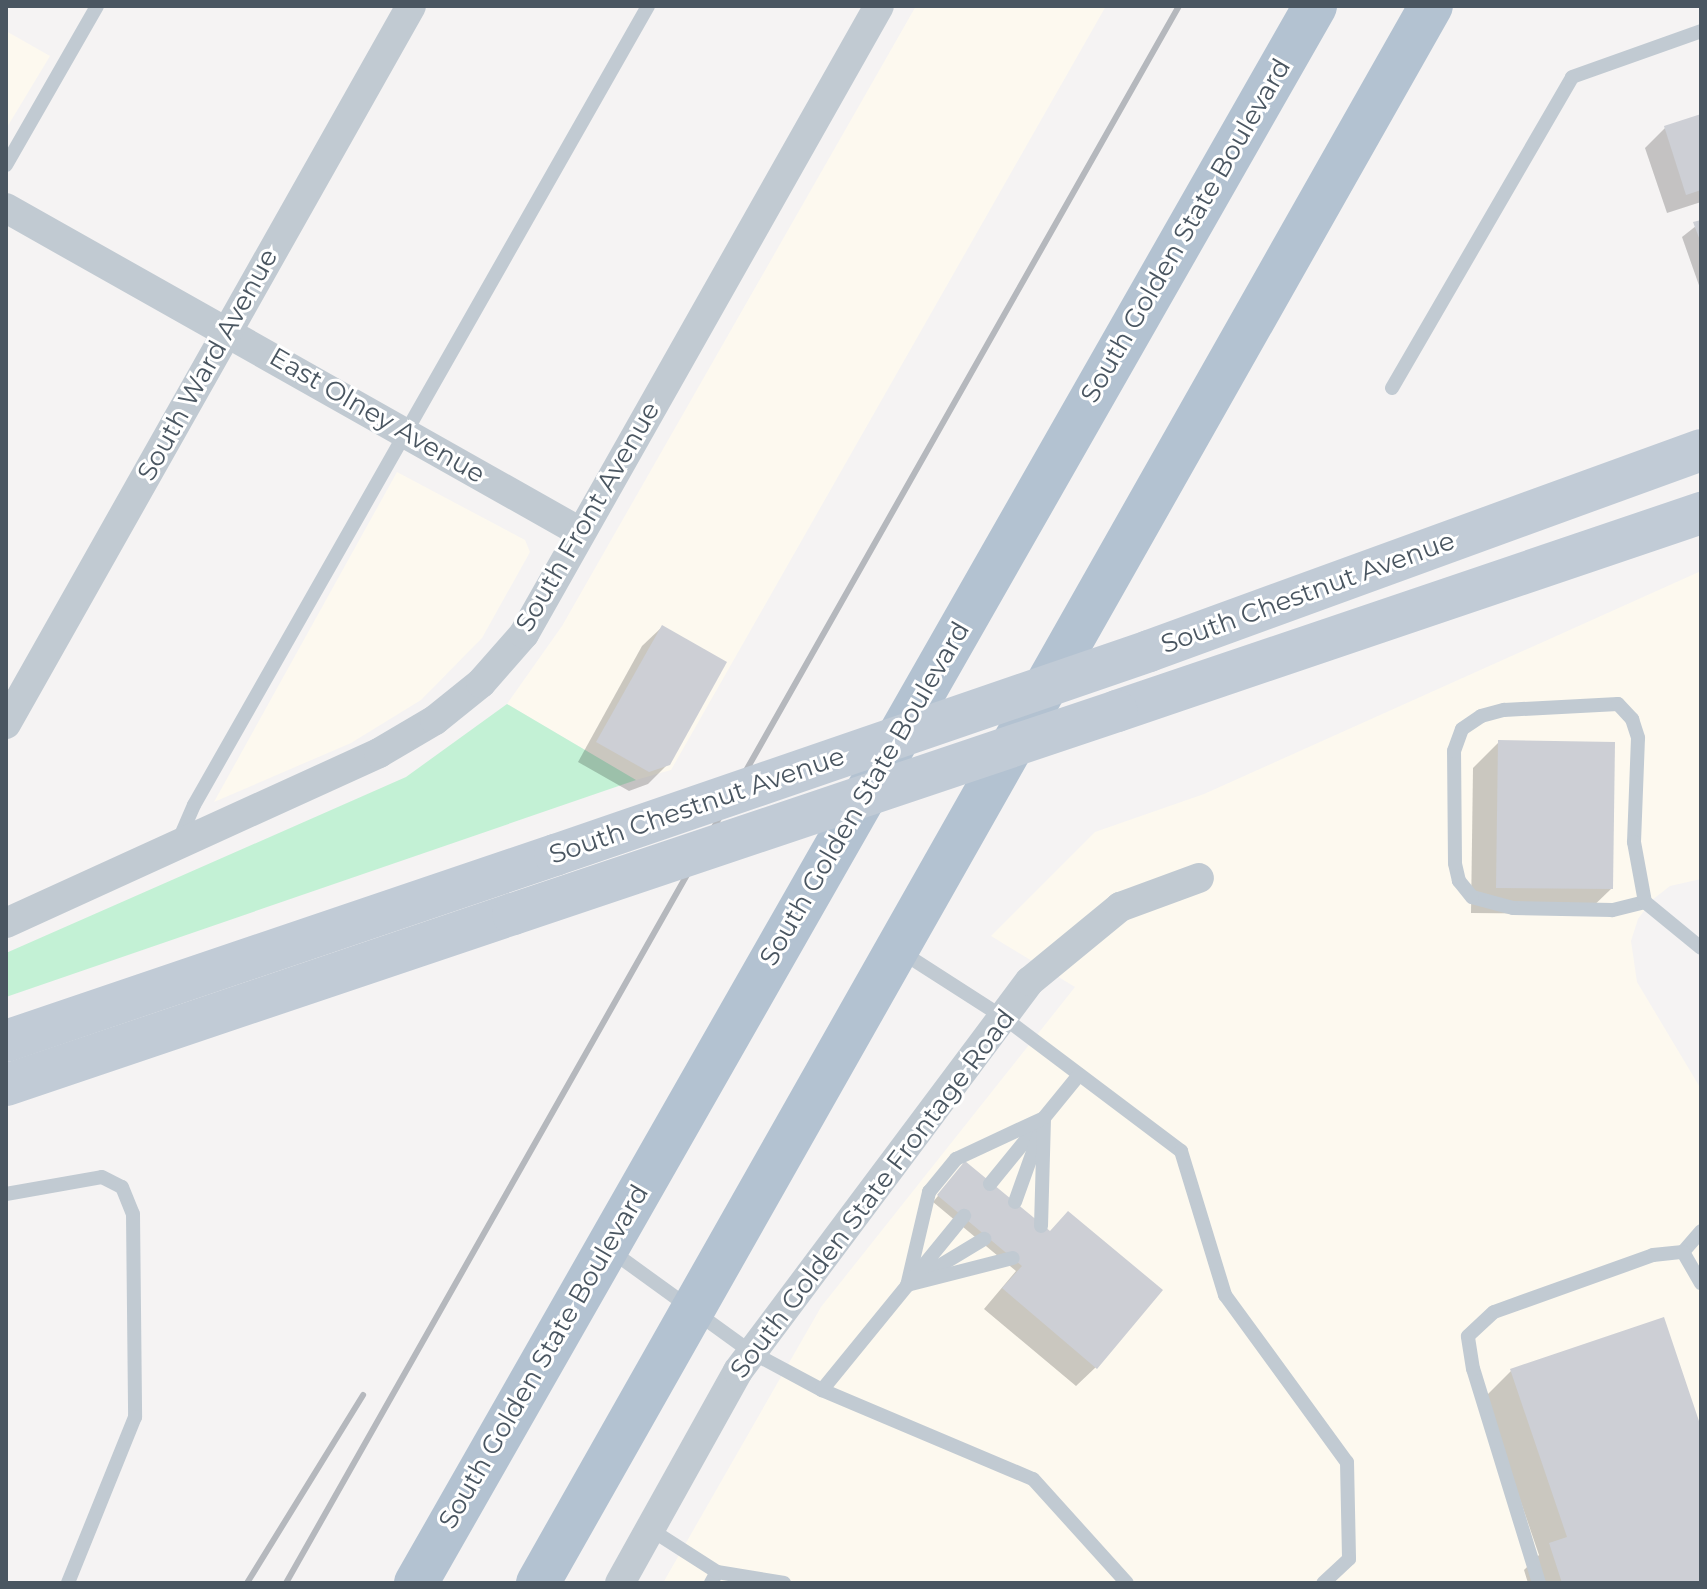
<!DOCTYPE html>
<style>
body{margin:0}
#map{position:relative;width:1707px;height:1589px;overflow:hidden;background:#f5f3f3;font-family:Montserrat,sans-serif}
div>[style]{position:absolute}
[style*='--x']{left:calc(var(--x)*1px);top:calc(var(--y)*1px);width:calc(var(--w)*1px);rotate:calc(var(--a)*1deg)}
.commercial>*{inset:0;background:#fdf9ef}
.green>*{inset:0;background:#c3f1d5}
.shadow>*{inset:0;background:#0003}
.building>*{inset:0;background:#cdcfd5}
.service>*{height:14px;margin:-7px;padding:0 7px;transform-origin:7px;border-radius:7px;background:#c1cad2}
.minor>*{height:30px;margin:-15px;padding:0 15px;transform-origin:15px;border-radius:15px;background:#c1cad2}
.secondary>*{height:42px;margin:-21px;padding:0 21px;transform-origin:21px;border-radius:21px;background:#c1cbd6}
.primary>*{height:44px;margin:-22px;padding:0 22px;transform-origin:22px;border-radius:22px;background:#b3c2d1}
.rail>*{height:6px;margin:-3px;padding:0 3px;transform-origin:3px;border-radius:3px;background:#b5b8bd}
.secondary-bridge>*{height:42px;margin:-21px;padding:0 21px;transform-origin:21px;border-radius:21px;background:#c1cbd6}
span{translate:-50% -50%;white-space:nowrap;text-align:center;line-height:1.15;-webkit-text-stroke:6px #fff;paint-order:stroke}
.street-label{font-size:26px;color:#4a5661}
.frame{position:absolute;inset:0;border:8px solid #4a5661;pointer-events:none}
</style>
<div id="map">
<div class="commercial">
<div style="clip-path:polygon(916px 6px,1106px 6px,671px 770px,636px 780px,507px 704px,562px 626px)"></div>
<div style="clip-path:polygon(6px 31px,50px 56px,6px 129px)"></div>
<div style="clip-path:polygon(397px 472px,525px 540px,530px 552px,482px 638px,421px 700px,351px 743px,214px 802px)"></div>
<div style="clip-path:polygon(1701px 571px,1701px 879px,1670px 886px,1652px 900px,1638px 919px,1631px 941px,1637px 982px,1701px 1089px,1701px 1583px,663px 1583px,821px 1307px,1075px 987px,991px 936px,1095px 832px,1204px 794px)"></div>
</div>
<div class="green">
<div style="clip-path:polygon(507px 704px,636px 780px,6px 997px,6px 953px,406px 777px)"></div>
</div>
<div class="shadow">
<div style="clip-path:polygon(1701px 116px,1701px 202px,1667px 213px,1645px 148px,1665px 128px)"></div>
<div style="clip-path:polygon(1701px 222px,1701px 291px,1682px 237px)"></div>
<div style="clip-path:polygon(662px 627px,668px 764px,648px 784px,629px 791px,578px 762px,642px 646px)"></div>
<div style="clip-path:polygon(1499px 742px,1611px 889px,1585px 914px,1471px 913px,1473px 768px)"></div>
<div style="clip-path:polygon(960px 1169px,1049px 1233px,1096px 1367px,1076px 1386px,984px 1309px,1016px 1271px,933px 1202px)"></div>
<div style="clip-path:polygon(1511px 1371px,1701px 1433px,1701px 1583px,1528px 1583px,1524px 1570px,1539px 1555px,1485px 1397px)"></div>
</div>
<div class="building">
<div style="clip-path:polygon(1701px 114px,1701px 190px,1686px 195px,1664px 126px)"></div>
<div style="clip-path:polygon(1701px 220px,1701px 243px,1693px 222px)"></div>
<div style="clip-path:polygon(662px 625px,727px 662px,670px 765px,649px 772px,596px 742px)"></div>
<div style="clip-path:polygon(1498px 740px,1615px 742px,1613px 889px,1496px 888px)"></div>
<div style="clip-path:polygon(965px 1161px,1050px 1231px,1068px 1211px,1163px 1290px,1097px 1369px,1002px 1288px,1022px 1266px,937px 1195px)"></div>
<div style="clip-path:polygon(1664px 1317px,1701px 1427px,1701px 1583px,1562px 1583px,1549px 1543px,1567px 1537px,1510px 1369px)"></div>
</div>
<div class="service">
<div style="--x:6;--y:165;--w:183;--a:-60.2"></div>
<div style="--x:1392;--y:388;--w:359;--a:-59.9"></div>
<div style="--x:1572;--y:77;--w:137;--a:-19.6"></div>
<div style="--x:178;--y:842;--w:40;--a:-66.6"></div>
<div style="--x:194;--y:805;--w:919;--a:-60.39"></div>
<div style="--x:1645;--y:902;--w:34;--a:166"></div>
<div style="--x:1612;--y:910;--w:99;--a:-178.8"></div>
<div style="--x:1513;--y:908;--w:42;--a:-165"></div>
<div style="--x:1472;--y:897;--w:21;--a:-129"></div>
<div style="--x:1459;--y:881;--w:18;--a:-103"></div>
<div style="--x:1455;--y:863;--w:112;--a:-90.5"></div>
<div style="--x:1454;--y:751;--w:23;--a:-70"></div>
<div style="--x:1462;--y:729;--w:23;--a:-34"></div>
<div style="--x:1481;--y:716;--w:24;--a:-15"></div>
<div style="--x:1504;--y:710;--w:114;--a:-3"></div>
<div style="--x:1618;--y:704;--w:21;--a:47"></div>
<div style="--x:1632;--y:719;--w:20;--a:72"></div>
<div style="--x:1638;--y:738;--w:104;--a:92.2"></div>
<div style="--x:1634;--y:842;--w:61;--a:79.6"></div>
<div style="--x:1645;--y:902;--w:72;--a:39.4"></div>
<div style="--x:900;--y:951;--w:122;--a:32.7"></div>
<div style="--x:1003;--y:1017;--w:223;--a:37"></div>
<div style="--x:1181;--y:1151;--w:151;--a:73"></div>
<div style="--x:1225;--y:1295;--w:207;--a:53.9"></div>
<div style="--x:1347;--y:1462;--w:97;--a:88.8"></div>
<div style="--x:1349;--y:1559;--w:35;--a:137"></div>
<div style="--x:990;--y:1184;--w:141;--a:-50.8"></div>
<div style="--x:6;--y:1194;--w:97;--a:-10"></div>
<div style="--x:102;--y:1177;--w:22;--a:27"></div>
<div style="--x:122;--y:1187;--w:29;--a:68"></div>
<div style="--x:133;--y:1214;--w:203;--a:89.4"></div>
<div style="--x:135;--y:1417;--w:179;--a:112"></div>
<div style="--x:1015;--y:1202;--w:71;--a:-70.3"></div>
<div style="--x:1041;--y:1226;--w:108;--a:-88.4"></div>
<div style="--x:610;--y:1250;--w:174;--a:35.9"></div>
<div style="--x:751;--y:1352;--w:81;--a:28.2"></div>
<div style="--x:822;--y:1390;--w:229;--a:22.9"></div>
<div style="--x:1033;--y:1479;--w:140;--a:47.9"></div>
<div style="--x:1683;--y:1252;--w:28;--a:-49"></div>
<div style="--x:921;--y:1277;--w:74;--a:-31.1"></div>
<div style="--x:907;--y:1285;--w:109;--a:-14.3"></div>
<div style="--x:907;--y:1286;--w:97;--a:-76.8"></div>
<div style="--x:929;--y:1192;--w:43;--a:-50.7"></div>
<div style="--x:956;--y:1159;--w:97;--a:-25"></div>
<div style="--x:822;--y:1390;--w:225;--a:-50.8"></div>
<div style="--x:650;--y:1529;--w:80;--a:32.7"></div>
<div style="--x:717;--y:1572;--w:13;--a:119"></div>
<div style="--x:717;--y:1572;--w:68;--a:9.3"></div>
<div style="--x:1539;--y:1583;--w:224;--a:-107.1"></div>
<div style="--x:1473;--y:1369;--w:33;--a:-99"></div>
<div style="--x:1468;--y:1336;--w:35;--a:-43"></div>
<div style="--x:1494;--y:1312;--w:169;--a:-19.7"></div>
<div style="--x:1653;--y:1255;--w:30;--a:-6"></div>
<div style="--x:1683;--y:1252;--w:36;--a:60"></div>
</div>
<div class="minor">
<div style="--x:6;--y:208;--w:659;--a:29.44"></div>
<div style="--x:6;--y:724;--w:824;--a:-60.57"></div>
<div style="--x:6;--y:923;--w:410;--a:-24.5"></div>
<div style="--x:379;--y:753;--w:65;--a:-30.5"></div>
<div style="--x:435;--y:720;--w:59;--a:-38.8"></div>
<div style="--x:481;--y:683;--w:65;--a:-48.7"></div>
<div style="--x:524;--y:634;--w:721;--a:-60.52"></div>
<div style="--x:620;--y:1583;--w:243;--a:-60.9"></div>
<div style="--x:738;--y:1371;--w:487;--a:-53.2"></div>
<div style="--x:1030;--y:981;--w:117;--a:-39.4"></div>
<div style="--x:1120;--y:907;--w:84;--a:-20.2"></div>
</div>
<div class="secondary">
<div style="--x:1149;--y:651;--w:587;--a:-20.01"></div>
<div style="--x:1117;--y:711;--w:617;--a:-18.73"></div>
<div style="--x:6;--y:1041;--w:580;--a:-18.72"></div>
<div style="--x:6;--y:1085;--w:535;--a:-18.64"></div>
</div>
<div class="primary">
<div style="--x:416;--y:1583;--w:1815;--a:-60.31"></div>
<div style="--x:538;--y:1583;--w:1812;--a:-60.48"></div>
</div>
<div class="rail">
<div style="--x:247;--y:1583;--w:221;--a:-58.3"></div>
<div style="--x:286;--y:1583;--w:1812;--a:-60.48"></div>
</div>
<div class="secondary-bridge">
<div style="--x:555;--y:855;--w:628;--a:-18.95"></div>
<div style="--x:513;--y:914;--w:637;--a:-18.58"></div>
</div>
<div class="street-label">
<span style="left:1186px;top:231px;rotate:-60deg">South Golden State Boulevard</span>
<span style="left:208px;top:365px;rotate:-61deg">South Ward Avenue</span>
<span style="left:377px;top:416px;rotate:30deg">East Olney Avenue</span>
<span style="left:588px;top:517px;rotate:-60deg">South Front Avenue</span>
<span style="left:1308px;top:593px;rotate:-20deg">South Chestnut Avenue</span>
<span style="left:865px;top:794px;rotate:-60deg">South Golden State Boulevard</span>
<span style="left:697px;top:806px;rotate:-19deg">South Chestnut Avenue</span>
<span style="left:873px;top:1194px;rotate:-53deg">South Golden State Frontage Road</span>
<span style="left:544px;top:1357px;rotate:-60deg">South Golden State Boulevard</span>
</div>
<div class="frame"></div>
</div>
